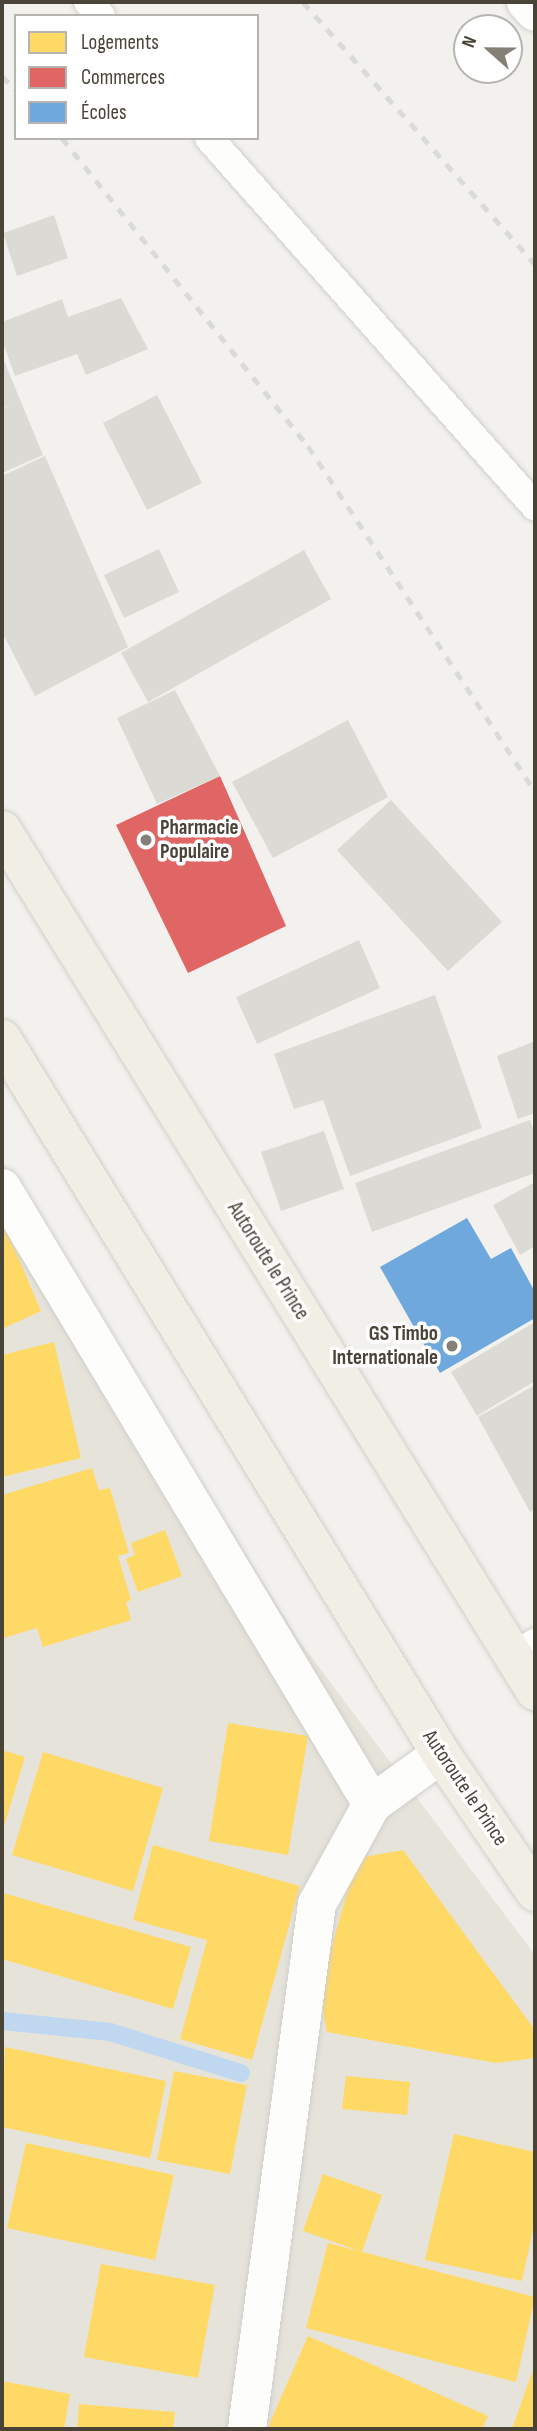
<!DOCTYPE html>
<meta charset="utf-8">
<style>
body{margin:0}
#map{position:relative;width:537px;height:2431px;overflow:hidden;background:#f2f1ed;font-family:"Sofia Sans Condensed",sans-serif}
div>[style]{position:absolute}
[style*='--x']{left:calc(var(--x)*1px);top:calc(var(--y)*1px);width:calc(var(--w)*1px);rotate:calc(var(--a)*1deg)}
.residential>*{inset:0;background:#e6e3db}
.homes>*{inset:0;background:#ffd966}
.shops>*{inset:0;background:#e06666}
.schools>*{inset:0;background:#6fa8dc}
.stream>*{height:18px;margin:-9px;padding:0 9px;transform-origin:9px;border-radius:9px;background:#bfd8ef}
.building>*{inset:0;background:#dcdad5}
.roads{filter:drop-shadow(0 0 2px #d0cfca) drop-shadow(0 0 2px #d0cfca)}
.service>*{height:28px;margin:-14px;padding:0 14px;transform-origin:14px;border-radius:14px;background:#fdfdfc}
.minor>*{height:38px;margin:-19px;padding:0 19px;transform-origin:19px;border-radius:19px;background:#fdfdfc}
.tertiary>*{height:38px;margin:-19px;padding:0 19px;transform-origin:19px;border-radius:19px;background:#fdfdfc}
.primary>*{height:38px;margin:-19px;padding:0 19px;transform-origin:19px;border-radius:19px;background:#f1eee5}
.rail>*{height:5px;margin-top:-2.5px;transform-origin:0;background:repeating-linear-gradient(90deg,#dadad9 0 9px,transparent 0 18px)}
.dots>*{width:19px;height:19px;translate:-50% -50%;box-sizing:border-box;border:4px solid #fff;border-radius:50%}
span{translate:-50% -50%;white-space:nowrap;text-align:center;line-height:1.15;-webkit-text-stroke:7px #fff;paint-order:stroke}
.poi-label{font-size:21px;color:#494338;font-weight:700}
.left{translate:0 -50%;text-align:left}
.right{translate:-100% -50%;text-align:right}
.street-label{font-size:21px;color:#494338}
.frame{position:absolute;inset:0;border:4px solid #494338;pointer-events:none}
.legend{position:absolute;left:14px;top:14px;width:245px;height:126px;box-sizing:border-box;background:#fff;border:2px solid #b6b4af;margin:0;padding:9px 12px;list-style:none;font-size:21px;color:#494338}
.legend li{display:flex;align-items:center;gap:14px;height:35px}
.legend b{width:35px;border:2px solid #b6b4af}
.north{position:absolute;left:453px;top:14px;width:70px;height:70px;box-sizing:border-box;background:#fff;border:2px solid #b6b4af;border-radius:50%;rotate:291deg;font-size:19px;font-weight:700;line-height:28px;text-align:center;color:#494338}
.north::after{content:'';display:block;margin:auto;width:24px;height:32px;background:#848077;clip-path:polygon(50% 0,100% 100%,50% 72%,0 100%)}
</style>
<div id="map">
<div class="residential">
<div style="clip-path:polygon(2px 1160px,300px 1642px,535px 1955px,535px 2429px,2px 2429px)"></div>
</div>
<div class="homes">
<div style="clip-path:polygon(2px 1219px,41px 1311px,2px 1329px)"></div>
<div style="clip-path:polygon(54px 1342px,81px 1458px,2px 1477px,2px 1355px)"></div>
<div style="clip-path:polygon(92px 1468px,99px 1490px,110px 1488px,129px 1553px,118px 1556px,131px 1600px,126px 1602px,131px 1620px,43px 1647px,37px 1628px,4px 1638px,2px 1495px)"></div>
<div style="clip-path:polygon(165px 1530px,182px 1576px,138px 1592px,126px 1559px,135px 1555px,131px 1543px)"></div>
<div style="clip-path:polygon(228px 1723px,308px 1736px,288px 1855px,209px 1841px)"></div>
<div style="clip-path:polygon(2px 1750px,25px 1757px,2px 1833px)"></div>
<div style="clip-path:polygon(43px 1752px,163px 1788px,133px 1891px,12px 1855px)"></div>
<div style="clip-path:polygon(153px 1845px,300px 1886px,252px 2060px,180px 2039px,207px 1940px,133px 1920px)"></div>
<div style="clip-path:polygon(403px 1850px,535px 2030px,535px 2058px,496px 2063px,327px 2032px,319px 1991px,357px 1858px)"></div>
<div style="clip-path:polygon(3px 1893px,191px 1947px,173px 2009px,2px 1959px)"></div>
<div style="clip-path:polygon(5px 2047px,166px 2081px,150px 2158px,2px 2127px)"></div>
<div style="clip-path:polygon(174px 2071px,247px 2085px,230px 2174px,157px 2160px)"></div>
<div style="clip-path:polygon(346px 2076px,410px 2082px,407px 2115px,342px 2109px)"></div>
<div style="clip-path:polygon(454px 2134px,535px 2152px,535px 2221px,522px 2281px,425px 2260px)"></div>
<div style="clip-path:polygon(26px 2143px,174px 2175px,155px 2260px,7px 2228px)"></div>
<div style="clip-path:polygon(323px 2174px,382px 2195px,362px 2252px,303px 2231px)"></div>
<div style="clip-path:polygon(328px 2243px,535px 2297px,516px 2382px,306px 2328px)"></div>
<div style="clip-path:polygon(101px 2264px,215px 2285px,198px 2378px,84px 2357px)"></div>
<div style="clip-path:polygon(308px 2336px,488px 2416px,482px 2429px,267px 2429px)"></div>
<div style="clip-path:polygon(535px 2364px,535px 2429px,512px 2429px)"></div>
<div style="clip-path:polygon(2px 2381px,70px 2394px,64px 2429px,2px 2429px)"></div>
<div style="clip-path:polygon(79px 2404px,175px 2412px,173px 2429px,77px 2429px)"></div>
</div>
<div class="shops">
<div style="clip-path:polygon(220px 776px,286px 926px,188px 973px,116px 825px)"></div>
</div>
<div class="schools">
<div style="clip-path:polygon(467px 1218px,491px 1259px,511px 1248px,535px 1292px,535px 1318px,440px 1373px,380px 1267px)"></div>
</div>
<div class="stream">
<div style="--x:2;--y:2021;--w:109;--a:5.8"></div>
<div style="--x:110;--y:2032;--w:137;--a:17.4"></div>
</div>
<div class="building">
<div style="clip-path:polygon(54px 215px,68px 258px,17px 276px,3px 233px)"></div>
<div style="clip-path:polygon(121px 298px,148px 349px,86px 375px,77px 354px,15px 376px,2px 340px,2px 322px,62px 299px,68px 317px)"></div>
<div style="clip-path:polygon(2px 356px,43px 455px,2px 473px,2px 409px,11px 405px,2px 408px)"></div>
<div style="clip-path:polygon(157px 395px,202px 483px,147px 510px,103px 423px)"></div>
<div style="clip-path:polygon(45px 456px,128px 647px,35px 696px,2px 632px,2px 476px)"></div>
<div style="clip-path:polygon(159px 549px,179px 592px,124px 618px,104px 575px)"></div>
<div style="clip-path:polygon(304px 550px,331px 599px,148px 702px,121px 653px)"></div>
<div style="clip-path:polygon(175px 690px,220px 776px,157px 804px,117px 718px)"></div>
<div style="clip-path:polygon(348px 720px,388px 797px,273px 858px,232px 782px)"></div>
<div style="clip-path:polygon(391px 800px,502px 922px,448px 971px,337px 850px)"></div>
<div style="clip-path:polygon(359px 940px,380px 988px,257px 1044px,236px 997px)"></div>
<div style="clip-path:polygon(435px 995px,482px 1128px,350px 1176px,323px 1100px,294px 1109px,274px 1054px)"></div>
<div style="clip-path:polygon(535px 1041px,535px 1113px,518px 1119px,497px 1056px)"></div>
<div style="clip-path:polygon(530px 1120px,535px 1135px,535px 1173px,372px 1232px,355px 1183px)"></div>
<div style="clip-path:polygon(324px 1131px,344px 1189px,281px 1211px,261px 1152px)"></div>
<div style="clip-path:polygon(535px 1182px,535px 1246px,520px 1255px,493px 1205px)"></div>
<div style="clip-path:polygon(535px 1322px,535px 1381px,477px 1416px,451px 1372px)"></div>
<div style="clip-path:polygon(535px 1385px,535px 1509px,530px 1512px,478px 1417px)"></div>
</div>
<div class="roads">
<div class="service">
<div style="--x:88;--y:2;--w:19;--a:47"></div>
<div style="--x:209;--y:138;--w:492;--a:48.5"></div>
<div style="--x:513;--y:1656;--w:26;--a:-31"></div>
</div>
<div class="minor">
<div style="--x:2;--y:1188;--w:719;--a:59.01"></div>
<div style="--x:247;--y:2429;--w:530;--a:-82.41"></div>
<div style="--x:317;--y:1904;--w:114;--a:-61.2"></div>
<div style="--x:372;--y:1804;--w:85;--a:-35.9"></div>
</div>
<div class="tertiary">
<div style="--x:526;--y:2;--w:13;--a:48"></div>
</div>
<div class="primary">
<div style="--x:2;--y:830;--w:1013;--a:58.24"></div>
<div style="--x:2;--y:1039;--w:839;--a:58.45"></div>
<div style="--x:441;--y:1754;--w:167;--a:55.7"></div>
</div>
</div>
<div class="rail">
<div style="--x:303;--y:2;--w:350;--a:48.5"></div>
<div style="--x:2;--y:76;--w:20;--a:45"></div>
<div style="--x:62;--y:138;--w:394;--a:51.4"></div>
<div style="--x:308;--y:446;--w:413;--a:56.7"></div>
</div>
<div class="dots">
<div style="left:146px;top:840px;background:#848077"></div>
<div style="left:452px;top:1346px;background:#848077"></div>
</div>
<div class="poi-label">
<span class="left" style="left:160px;top:840px">Pharmacie<br>Populaire</span>
<span class="right" style="left:438px;top:1346px">GS Timbo<br>Internationale</span>
</div>
<div class="street-label">
<span style="left:268px;top:1261px;rotate:58deg">Autoroute le Prince</span>
<span style="left:465px;top:1788px;rotate:56deg">Autoroute le Prince</span>
</div>
<div class="frame"></div>
<ul class="legend">
<li><b style="height:19px;background:#ffd966"></b>Logements</li>
<li><b style="height:19px;background:#e06666"></b>Commerces</li>
<li><b style="height:19px;background:#6fa8dc"></b>Écoles</li>
</ul>
<div class="north">N</div>
</div>
